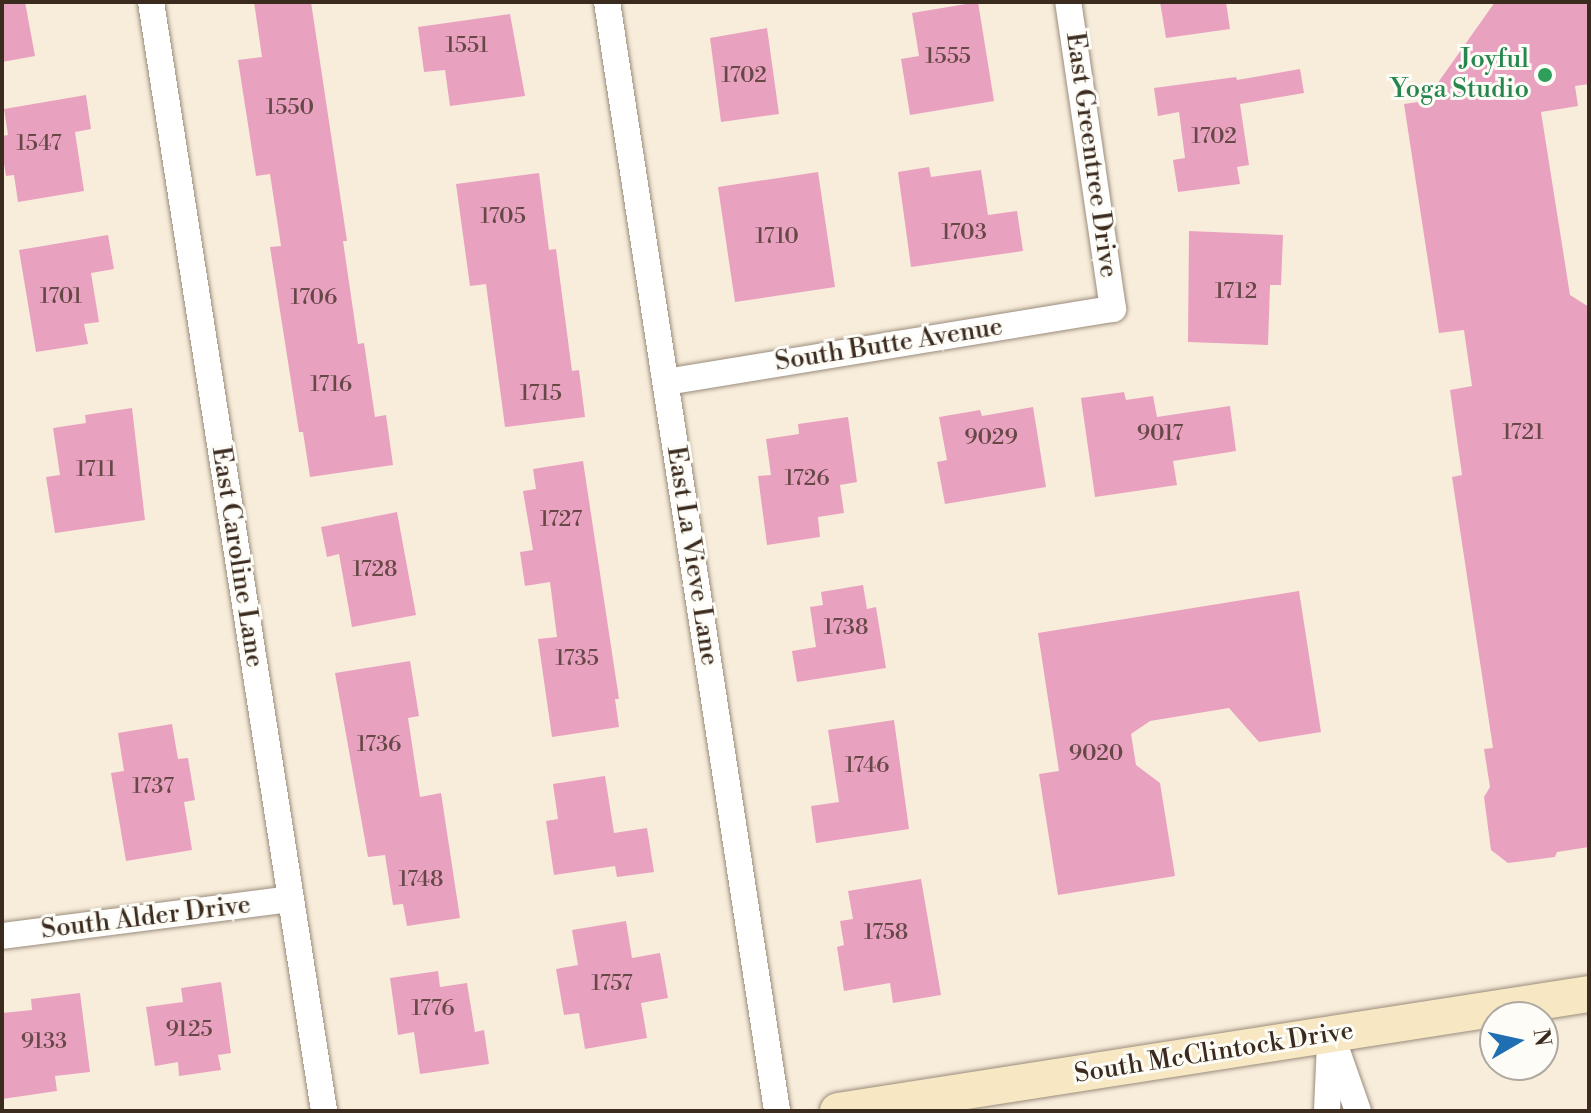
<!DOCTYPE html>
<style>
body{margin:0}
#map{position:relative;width:1591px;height:1113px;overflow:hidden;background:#f8eddb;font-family:"Libre Bodoni",serif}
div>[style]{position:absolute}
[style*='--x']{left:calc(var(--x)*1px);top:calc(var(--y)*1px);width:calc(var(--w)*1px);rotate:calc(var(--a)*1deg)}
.building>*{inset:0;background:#e9a1c0}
.roads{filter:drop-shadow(0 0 2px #9a8c7c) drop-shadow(0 0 2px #9a8c7c)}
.street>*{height:26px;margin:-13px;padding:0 13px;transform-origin:13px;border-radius:13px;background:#fff}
.secondary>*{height:36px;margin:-18px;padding:0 18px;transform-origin:18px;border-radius:18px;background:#f7e8c3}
.dots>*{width:22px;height:22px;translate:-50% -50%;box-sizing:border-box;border:4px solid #fdfcf7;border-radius:50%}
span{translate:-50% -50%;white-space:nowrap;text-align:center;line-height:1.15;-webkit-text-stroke:6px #fdfcf7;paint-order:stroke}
.number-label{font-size:22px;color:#664846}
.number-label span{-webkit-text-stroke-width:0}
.leisure-label{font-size:26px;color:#27864d}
.right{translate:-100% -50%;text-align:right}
.street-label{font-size:26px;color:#3b2a1e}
.frame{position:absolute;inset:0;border:4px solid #3b2a1e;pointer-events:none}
.north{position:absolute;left:1479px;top:1001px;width:80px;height:80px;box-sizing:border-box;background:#fdfcf7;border:2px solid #afa8a0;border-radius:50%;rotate:81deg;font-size:22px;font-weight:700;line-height:32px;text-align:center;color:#3b2a1e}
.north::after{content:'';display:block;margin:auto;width:28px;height:36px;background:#1f6fb2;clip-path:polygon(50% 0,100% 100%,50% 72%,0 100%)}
</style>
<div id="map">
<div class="building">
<div style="clip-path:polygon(2px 2px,25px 2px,35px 56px,2px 62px)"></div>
<div style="clip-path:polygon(254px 2px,311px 2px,347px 241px,343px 241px,358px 344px,364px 343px,375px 417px,386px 415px,393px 465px,310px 477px,303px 432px,299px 432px,270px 247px,281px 246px,270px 174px,256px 176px,238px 60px,262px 57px)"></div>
<div style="clip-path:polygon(978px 2px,994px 101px,910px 115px,901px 59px,919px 56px,912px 13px)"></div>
<div style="clip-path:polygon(1160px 2px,1226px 2px,1230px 29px,1166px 38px)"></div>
<div style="clip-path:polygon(1495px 2px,1589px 2px,1589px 84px,1575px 86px,1578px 106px,1541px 112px,1570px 295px,1589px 307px,1589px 847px,1557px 852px,1555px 857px,1508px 863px,1491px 850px,1484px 797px,1490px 787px,1484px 749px,1493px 748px,1452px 477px,1462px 475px,1450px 390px,1472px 386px,1464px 330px,1439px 333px,1404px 104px,1425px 101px)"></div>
<div style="clip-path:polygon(510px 14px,525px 96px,450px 106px,445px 70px,424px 72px,418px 27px)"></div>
<div style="clip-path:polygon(767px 28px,779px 114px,721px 122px,710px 38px)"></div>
<div style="clip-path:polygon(1300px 69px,1304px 93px,1240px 104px,1249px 165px,1237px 167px,1240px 184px,1178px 192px,1173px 160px,1185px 158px,1179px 112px,1158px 116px,1154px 88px,1236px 77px,1237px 80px)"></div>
<div style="clip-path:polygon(86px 95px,91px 129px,75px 132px,84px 191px,18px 202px,14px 175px,6px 176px,2px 151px,2px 136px,8px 135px,4px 109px)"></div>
<div style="clip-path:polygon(929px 167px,931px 177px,981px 170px,988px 215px,1017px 211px,1023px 251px,911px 267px,898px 172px)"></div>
<div style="clip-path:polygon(818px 172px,835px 287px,735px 302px,718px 187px)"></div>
<div style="clip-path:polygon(539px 173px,549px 250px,556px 249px,572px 371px,579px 370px,585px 417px,505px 427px,486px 284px,470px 286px,456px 184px)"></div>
<div style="clip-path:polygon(1189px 231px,1283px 235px,1281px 285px,1270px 285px,1268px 345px,1188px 342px)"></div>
<div style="clip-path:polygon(108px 235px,114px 269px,91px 273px,99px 322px,84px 324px,88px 344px,36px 352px,19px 250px)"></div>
<div style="clip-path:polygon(1124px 392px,1126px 400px,1153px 396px,1157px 417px,1230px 406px,1236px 451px,1173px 461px,1177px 485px,1095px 497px,1081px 398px)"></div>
<div style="clip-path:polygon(1033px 407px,1046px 487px,945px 504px,937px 462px,947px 460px,939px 417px,980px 410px,982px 416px)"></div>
<div style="clip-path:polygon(132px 408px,145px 520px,55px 533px,46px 477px,60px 475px,53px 428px,86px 423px,85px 415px)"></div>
<div style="clip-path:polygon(848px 417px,857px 482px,840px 485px,844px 513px,818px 517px,820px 537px,767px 545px,758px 476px,771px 475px,766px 439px,799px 434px,798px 424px)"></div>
<div style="clip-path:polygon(583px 461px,619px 699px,615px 699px,619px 727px,552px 737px,538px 639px,557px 637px,550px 582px,525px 586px,520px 552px,533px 550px,523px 491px,536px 489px,533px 469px)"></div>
<div style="clip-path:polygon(397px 512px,416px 615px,352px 627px,339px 554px,327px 557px,321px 527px)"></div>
<div style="clip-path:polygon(863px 585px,867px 609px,876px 607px,886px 668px,797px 682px,792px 651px,816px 647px,810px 607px,823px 605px,821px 592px)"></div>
<div style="clip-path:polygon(1299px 591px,1321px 732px,1259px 742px,1229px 708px,1150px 721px,1131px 734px,1136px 765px,1160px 783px,1175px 876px,1058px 895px,1039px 774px,1059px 771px,1038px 633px)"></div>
<div style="clip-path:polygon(410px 661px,419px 716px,408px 718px,420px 797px,441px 793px,460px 918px,407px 926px,403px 904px,393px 905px,385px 855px,368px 857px,335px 673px)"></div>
<div style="clip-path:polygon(894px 720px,909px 829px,816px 843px,811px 806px,839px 802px,828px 730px)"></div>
<div style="clip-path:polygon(172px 724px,178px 759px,188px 758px,195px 800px,184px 802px,192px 850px,126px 861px,111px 773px,124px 771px,118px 733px)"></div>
<div style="clip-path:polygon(605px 776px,614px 833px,647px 828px,654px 872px,617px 877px,615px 866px,554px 875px,546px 821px,558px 819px,553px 784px)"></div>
<div style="clip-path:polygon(921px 879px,941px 995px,893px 1003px,890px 983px,844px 991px,837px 947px,844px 945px,840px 921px,853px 919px,848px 891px)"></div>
<div style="clip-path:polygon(626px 921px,632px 958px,660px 953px,668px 998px,641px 1003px,647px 1038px,585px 1049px,579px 1013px,564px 1015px,556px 969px,578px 965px,572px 930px)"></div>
<div style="clip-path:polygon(438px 971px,440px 987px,467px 983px,475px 1032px,484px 1030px,489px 1064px,420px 1074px,414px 1032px,398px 1035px,390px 978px)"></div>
<div style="clip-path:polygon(221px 982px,231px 1053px,218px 1055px,221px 1070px,179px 1076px,178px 1062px,155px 1066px,146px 1007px,183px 1002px,181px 988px)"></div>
<div style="clip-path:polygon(80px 993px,90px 1072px,55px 1076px,57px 1091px,2px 1099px,2px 1013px,32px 1010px,31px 999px)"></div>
</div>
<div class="roads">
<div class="street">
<div style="--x:151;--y:2;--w:1122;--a:81.13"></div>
<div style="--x:607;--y:2;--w:1122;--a:81.28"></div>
<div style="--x:666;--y:382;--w:453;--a:-9.3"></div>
<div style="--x:1113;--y:309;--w:310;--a:-98.3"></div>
<div style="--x:2;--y:936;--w:291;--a:-7.3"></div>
<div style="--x:1331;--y:1034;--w:82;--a:70.7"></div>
<div style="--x:1327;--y:1111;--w:69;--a:-87.5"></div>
</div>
<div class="secondary">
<div style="--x:838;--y:1111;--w:760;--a:-8.86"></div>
</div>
</div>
<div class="dots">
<div style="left:1545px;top:75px;background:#2e9e5b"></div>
</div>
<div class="number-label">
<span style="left:467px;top:46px">1551</span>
<span style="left:948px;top:57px">1555</span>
<span style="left:744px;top:76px">1702</span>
<span style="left:290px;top:108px">1550</span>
<span style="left:1214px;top:137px">1702</span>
<span style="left:39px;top:144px">1547</span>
<span style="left:503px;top:217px">1705</span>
<span style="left:964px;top:233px">1703</span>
<span style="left:777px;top:237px">1710</span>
<span style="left:1236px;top:292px">1712</span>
<span style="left:61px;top:297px">1701</span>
<span style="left:314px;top:298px">1706</span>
<span style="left:331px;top:385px">1716</span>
<span style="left:541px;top:394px">1715</span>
<span style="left:1523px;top:433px">1721</span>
<span style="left:1160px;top:434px">9017</span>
<span style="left:991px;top:438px">9029</span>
<span style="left:96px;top:470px">1711</span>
<span style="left:807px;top:479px">1726</span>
<span style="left:561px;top:520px">1727</span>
<span style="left:375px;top:570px">1728</span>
<span style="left:846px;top:628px">1738</span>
<span style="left:577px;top:659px">1735</span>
<span style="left:379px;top:745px">1736</span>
<span style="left:1096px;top:754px">9020</span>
<span style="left:867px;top:766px">1746</span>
<span style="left:153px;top:787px">1737</span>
<span style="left:421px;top:880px">1748</span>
<span style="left:886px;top:933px">1758</span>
<span style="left:612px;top:984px">1757</span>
<span style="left:433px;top:1009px">1776</span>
<span style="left:189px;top:1030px">9125</span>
<span style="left:44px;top:1042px">9133</span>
</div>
<div class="leisure-label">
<span class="right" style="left:1529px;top:75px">Joyful<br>Yoga Studio</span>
</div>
<div class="street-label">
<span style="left:1091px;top:155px;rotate:82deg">East Greentree Drive</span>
<span style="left:889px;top:345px;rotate:-9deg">South Butte Avenue</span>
<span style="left:692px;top:556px;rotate:81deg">East La Vieve Lane</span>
<span style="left:237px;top:557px;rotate:81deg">East Caroline Lane</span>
<span style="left:146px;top:918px;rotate:-7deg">South Alder Drive</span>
<span style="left:1214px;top:1053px;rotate:-9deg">South McClintock Drive</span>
</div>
<div class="frame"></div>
<div class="north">N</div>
</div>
